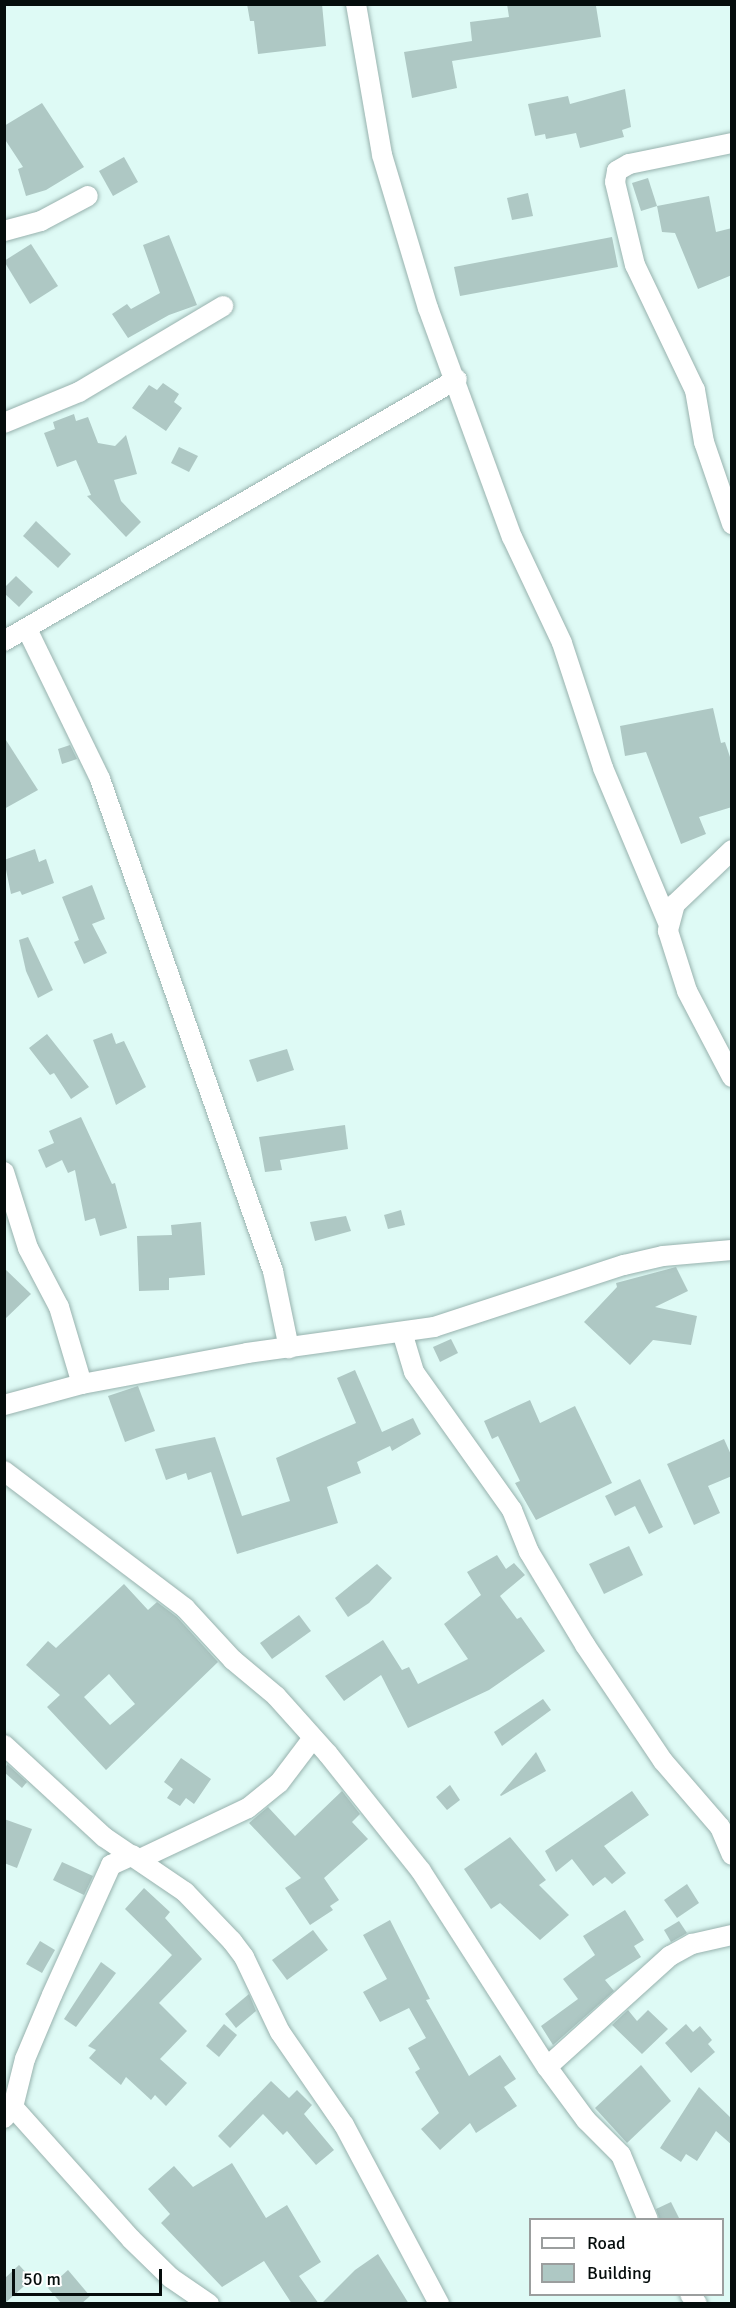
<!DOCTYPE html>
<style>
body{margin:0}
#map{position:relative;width:736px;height:2308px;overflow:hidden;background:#defaf5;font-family:Signika,sans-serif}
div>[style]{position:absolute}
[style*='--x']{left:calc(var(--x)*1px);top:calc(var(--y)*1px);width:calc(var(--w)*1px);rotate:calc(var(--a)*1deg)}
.building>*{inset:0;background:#aec8c4}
.roads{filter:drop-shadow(0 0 2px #98b2ae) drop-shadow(0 0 2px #98b2ae)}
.minor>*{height:20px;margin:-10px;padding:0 10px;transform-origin:10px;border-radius:10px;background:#fff}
span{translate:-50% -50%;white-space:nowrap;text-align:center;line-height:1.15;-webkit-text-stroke:6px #fff;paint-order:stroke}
.frame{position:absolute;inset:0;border:6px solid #050d0c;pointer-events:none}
.legend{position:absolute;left:529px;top:2218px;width:195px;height:78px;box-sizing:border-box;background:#fff;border:2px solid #9b9e9e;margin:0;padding:8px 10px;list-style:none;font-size:18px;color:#050d0c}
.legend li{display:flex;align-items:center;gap:12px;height:30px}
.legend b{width:30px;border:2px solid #9b9e9e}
.scale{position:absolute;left:12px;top:2269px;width:150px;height:27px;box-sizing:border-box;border:3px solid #050d0c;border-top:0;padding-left:8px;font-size:18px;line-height:21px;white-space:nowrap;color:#050d0c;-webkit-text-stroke:4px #fff;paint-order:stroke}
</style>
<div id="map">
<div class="building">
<div style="clip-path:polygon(247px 4px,322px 4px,326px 46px,258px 54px,254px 21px,250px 21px)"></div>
<div style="clip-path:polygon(507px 4px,596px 6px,601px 37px,452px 61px,457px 88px,412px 98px,404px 52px,472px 41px,470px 22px,509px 17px)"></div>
<div style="clip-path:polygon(625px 89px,631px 127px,622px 130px,624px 137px,580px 148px,576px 133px,546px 139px,545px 134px,535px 136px,528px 104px,568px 96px,570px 104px)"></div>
<div style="clip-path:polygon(42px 103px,84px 167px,46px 190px,26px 196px,18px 169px,23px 167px,4px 138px,4px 126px)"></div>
<div style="clip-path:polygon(124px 157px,138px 182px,113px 196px,99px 171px)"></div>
<div style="clip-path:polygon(648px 178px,657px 206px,641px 211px,632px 183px)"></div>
<div style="clip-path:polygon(528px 193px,533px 216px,512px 220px,507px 198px)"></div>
<div style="clip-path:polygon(709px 196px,716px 232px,732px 228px,732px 275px,698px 289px,675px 233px,662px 232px,657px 206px)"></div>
<div style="clip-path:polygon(169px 235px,197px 305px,169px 315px,128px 338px,112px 314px,127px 304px,131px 309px,160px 293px,143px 245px)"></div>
<div style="clip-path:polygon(612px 237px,618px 267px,460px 296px,454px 267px)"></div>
<div style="clip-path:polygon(31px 244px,58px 286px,30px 304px,4px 261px)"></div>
<div style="clip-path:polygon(163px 383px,179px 394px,174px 402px,182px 408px,166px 431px,132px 408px,149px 385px,157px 390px)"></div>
<div style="clip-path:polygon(74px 414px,76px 421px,88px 417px,98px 443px,115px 446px,126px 435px,137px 474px,114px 480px,121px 501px,141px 522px,126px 537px,87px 496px,91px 495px,76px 460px,57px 467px,44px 433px,55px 429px,53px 422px)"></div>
<div style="clip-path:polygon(179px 447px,198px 456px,189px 472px,171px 463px)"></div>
<div style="clip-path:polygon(36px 521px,71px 554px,58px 568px,23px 536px)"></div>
<div style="clip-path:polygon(16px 576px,33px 592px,19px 607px,4px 593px,4px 588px)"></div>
<div style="clip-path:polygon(713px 708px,721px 743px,725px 742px,732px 763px,732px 807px,699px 817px,706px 834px,681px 844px,646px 752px,625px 756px,620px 726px)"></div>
<div style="clip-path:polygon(4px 737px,38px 790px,4px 809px)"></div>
<div style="clip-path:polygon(70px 745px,77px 759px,62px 764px,58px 749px)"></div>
<div style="clip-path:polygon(35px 849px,39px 862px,46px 859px,54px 883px,22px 895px,20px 891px,11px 894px,4px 860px)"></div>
<div style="clip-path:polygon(92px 885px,105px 919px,92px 924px,107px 953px,84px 964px,74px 942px,79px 940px,62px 897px)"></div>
<div style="clip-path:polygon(28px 937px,53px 990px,38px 998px,26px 971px,19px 940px)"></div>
<div style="clip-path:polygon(112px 1033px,116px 1044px,124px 1041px,146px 1087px,116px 1105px,93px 1040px)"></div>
<div style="clip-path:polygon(47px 1034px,89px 1087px,71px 1099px,54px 1073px,50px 1075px,29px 1048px)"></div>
<div style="clip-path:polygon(287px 1049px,294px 1070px,257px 1082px,249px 1060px)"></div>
<div style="clip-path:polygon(81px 1117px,112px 1184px,115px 1183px,127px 1228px,100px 1236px,95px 1218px,85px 1221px,75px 1170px,68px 1173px,62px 1160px,46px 1168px,38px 1150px,54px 1143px,49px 1131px)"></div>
<div style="clip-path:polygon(345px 1125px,348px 1149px,280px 1160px,282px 1170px,265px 1172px,259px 1137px)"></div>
<div style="clip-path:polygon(401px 1210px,405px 1225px,388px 1229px,384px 1215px)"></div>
<div style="clip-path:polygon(346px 1216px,351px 1231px,315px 1241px,310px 1222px)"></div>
<div style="clip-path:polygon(201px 1222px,205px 1275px,169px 1278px,169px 1290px,139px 1291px,137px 1236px,172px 1235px,171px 1225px)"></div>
<div style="clip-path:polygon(676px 1267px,688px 1291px,655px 1307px,697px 1316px,691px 1345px,653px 1340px,630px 1365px,584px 1322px,617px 1287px,616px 1283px)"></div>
<div style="clip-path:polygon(4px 1268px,31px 1294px,4px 1320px)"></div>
<div style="clip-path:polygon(451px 1339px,458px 1353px,440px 1362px,433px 1347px)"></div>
<div style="clip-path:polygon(355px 1370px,382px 1432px,413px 1418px,421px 1434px,392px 1451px,390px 1446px,357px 1462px,361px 1473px,327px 1487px,338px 1523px,237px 1554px,211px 1472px,188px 1480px,186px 1473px,166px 1480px,155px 1449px,215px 1437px,242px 1516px,290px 1501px,276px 1458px,356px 1423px,337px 1378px)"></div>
<div style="clip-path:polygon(138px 1386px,155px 1431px,125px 1442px,108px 1396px)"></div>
<div style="clip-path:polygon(530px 1400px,540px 1423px,575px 1406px,612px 1483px,536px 1520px,515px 1483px,520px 1481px,498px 1436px,492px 1439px,484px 1421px)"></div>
<div style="clip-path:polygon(724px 1439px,732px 1457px,732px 1476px,708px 1486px,720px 1513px,694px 1525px,667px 1464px)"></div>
<div style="clip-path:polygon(640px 1479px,663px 1527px,649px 1534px,635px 1506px,615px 1516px,605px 1496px)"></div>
<div style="clip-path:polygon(629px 1546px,643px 1575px,604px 1594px,589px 1564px)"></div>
<div style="clip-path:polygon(497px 1555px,506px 1569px,514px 1563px,525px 1575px,500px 1596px,517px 1619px,521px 1617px,545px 1651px,489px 1690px,408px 1728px,381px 1675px,344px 1701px,325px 1676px,383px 1640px,402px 1670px,409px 1667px,418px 1684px,468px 1659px,444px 1624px,481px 1595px,467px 1572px)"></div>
<div style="clip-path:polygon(377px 1564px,392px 1578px,369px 1603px,348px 1617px,335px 1598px)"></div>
<div style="clip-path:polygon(evenodd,124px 1584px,148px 1610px,157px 1602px,177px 1617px,218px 1662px,106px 1770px,47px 1707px,60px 1695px,26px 1665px,48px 1641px,56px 1648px,124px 1584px,109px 1674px,135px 1704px,110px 1725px,84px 1697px,109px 1674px)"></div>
<div style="clip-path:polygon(299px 1615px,311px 1631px,272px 1659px,260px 1643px)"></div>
<div style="clip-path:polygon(543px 1699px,551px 1710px,502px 1746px,494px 1732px)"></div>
<div style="clip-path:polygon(536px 1752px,546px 1771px,501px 1796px,500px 1795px)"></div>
<div style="clip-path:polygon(181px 1758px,211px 1779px,194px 1804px,186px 1798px,180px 1806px,167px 1798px,173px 1789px,164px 1782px)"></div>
<div style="clip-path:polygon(7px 1764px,27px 1782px,22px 1788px,4px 1772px)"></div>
<div style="clip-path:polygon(450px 1785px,460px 1800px,447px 1810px,436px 1797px)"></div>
<div style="clip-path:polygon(342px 1791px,360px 1814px,352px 1822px,368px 1839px,324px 1878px,339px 1900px,330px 1906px,333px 1910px,310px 1925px,285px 1888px,301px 1878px,249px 1823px,268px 1807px,295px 1836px)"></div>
<div style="clip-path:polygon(632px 1791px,649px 1815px,604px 1846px,626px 1873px,612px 1884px,605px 1877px,593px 1886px,572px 1859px,556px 1872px,545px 1851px)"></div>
<div style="clip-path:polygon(4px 1819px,32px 1829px,17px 1868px,4px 1863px)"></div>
<div style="clip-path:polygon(510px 1837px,546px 1880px,539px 1885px,569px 1915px,540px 1940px,500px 1903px,491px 1909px,464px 1869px)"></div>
<div style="clip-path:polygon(62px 1862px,93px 1876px,84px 1895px,53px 1880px)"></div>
<div style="clip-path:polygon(687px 1884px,699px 1903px,677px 1918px,664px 1900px)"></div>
<div style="clip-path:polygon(144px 1888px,170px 1912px,165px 1918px,202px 1959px,159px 2003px,187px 2031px,160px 2059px,187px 2083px,166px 2106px,155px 2095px,151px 2100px,126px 2077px,121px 2085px,89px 2058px,96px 2050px,88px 2046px,172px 1955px,125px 1909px)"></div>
<div style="clip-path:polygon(625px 1910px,644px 1940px,634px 1946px,641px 1957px,605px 1980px,614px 1991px,553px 2045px,541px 2026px,578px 1999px,563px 1979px,595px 1955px,583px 1936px)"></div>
<div style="clip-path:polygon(390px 1920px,430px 1999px,426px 2000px,469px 2076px,500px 2055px,516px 2079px,504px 2087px,517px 2106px,476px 2133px,470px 2123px,440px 2150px,421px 2129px,439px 2113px,415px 2072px,420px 2069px,408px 2048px,426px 2038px,409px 2008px,380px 2022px,363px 1992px,387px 1979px,363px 1935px)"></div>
<div style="clip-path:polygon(679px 1921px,687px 1933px,671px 1942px,664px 1930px)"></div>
<div style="clip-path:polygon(313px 1930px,328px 1950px,287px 1980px,272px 1960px)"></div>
<div style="clip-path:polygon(40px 1941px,55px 1950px,42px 1973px,26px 1964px)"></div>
<div style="clip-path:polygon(101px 1962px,116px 1973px,76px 2027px,64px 2019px)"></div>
<div style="clip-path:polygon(249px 1994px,256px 2011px,236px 2028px,225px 2014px)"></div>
<div style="clip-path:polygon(628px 2010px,637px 2021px,648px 2010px,668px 2029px,642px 2054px,612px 2025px)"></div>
<div style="clip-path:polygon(224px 2024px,237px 2035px,219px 2057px,206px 2046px)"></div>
<div style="clip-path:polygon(686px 2024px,693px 2032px,700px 2026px,712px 2040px,708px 2044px,715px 2052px,691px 2073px,665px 2043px)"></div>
<div style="clip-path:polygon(641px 2065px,671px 2101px,627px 2143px,595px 2108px)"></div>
<div style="clip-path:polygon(271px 2081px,289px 2098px,297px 2090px,312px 2105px,304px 2114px,334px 2150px,316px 2165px,287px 2131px,283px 2135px,263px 2114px,230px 2148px,218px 2136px)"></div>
<div style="clip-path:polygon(699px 2087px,732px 2119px,732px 2145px,716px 2131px,697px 2161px,686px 2154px,681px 2162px,660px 2148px)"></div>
<div style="clip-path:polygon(232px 2163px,266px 2218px,287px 2205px,321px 2262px,299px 2276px,319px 2304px,292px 2304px,264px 2261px,222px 2287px,161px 2223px,170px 2214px,148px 2189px,174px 2166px,193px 2187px)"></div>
<div style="clip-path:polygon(671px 2202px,680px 2220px,660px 2220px,656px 2209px)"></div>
<div style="clip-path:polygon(378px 2254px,409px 2304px,321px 2304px,355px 2270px)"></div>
<div style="clip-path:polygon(19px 2265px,32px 2279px,4px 2304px,4px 2279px)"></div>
<div style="clip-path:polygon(68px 2270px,90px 2296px,81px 2304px,62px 2304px,48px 2288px)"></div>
</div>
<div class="roads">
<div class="minor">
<div style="--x:356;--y:4;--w:153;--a:80.2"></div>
<div style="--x:382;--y:155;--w:160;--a:73.3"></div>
<div style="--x:428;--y:308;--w:244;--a:69.9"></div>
<div style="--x:512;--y:537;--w:117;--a:64.7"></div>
<div style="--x:562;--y:643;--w:132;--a:71.8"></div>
<div style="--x:603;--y:768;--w:168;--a:67.2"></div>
<div style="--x:732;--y:143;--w:105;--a:168.5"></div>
<div style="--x:629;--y:164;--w:14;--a:150"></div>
<div style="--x:617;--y:171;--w:11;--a:100"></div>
<div style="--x:615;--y:182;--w:85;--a:76.5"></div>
<div style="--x:635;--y:265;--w:139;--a:64.4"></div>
<div style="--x:695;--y:390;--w:53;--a:80.2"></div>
<div style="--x:704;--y:442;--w:87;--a:71.1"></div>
<div style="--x:4;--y:231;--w:38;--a:-15"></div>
<div style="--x:41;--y:221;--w:53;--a:-28"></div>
<div style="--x:4;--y:423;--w:81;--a:-22.5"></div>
<div style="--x:79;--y:392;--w:168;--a:-30.8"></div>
<div style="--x:27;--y:629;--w:167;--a:64"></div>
<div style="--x:100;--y:779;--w:522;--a:70.63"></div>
<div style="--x:273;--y:1271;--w:79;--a:78.3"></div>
<div style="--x:4;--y:641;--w:523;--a:-30.04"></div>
<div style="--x:732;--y:850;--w:79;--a:136.5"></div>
<div style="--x:675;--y:904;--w:28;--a:105"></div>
<div style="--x:668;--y:931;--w:63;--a:72.4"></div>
<div style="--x:687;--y:991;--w:97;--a:62.4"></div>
<div style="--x:4;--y:1172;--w:80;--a:72.5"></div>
<div style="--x:28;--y:1248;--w:67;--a:62.3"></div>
<div style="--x:59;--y:1307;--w:80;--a:73.4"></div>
<div style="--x:402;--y:1332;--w:42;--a:73.3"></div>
<div style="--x:414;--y:1372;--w:169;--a:54.6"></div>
<div style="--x:512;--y:1510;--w:45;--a:68"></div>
<div style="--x:529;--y:1552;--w:109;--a:58.9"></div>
<div style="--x:585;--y:1645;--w:140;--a:56.1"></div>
<div style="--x:663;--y:1761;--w:87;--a:49.2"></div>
<div style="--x:720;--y:1827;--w:30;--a:67"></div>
<div style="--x:4;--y:1405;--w:81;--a:-15.1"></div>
<div style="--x:82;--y:1384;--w:168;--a:-10.6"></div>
<div style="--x:247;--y:1353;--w:189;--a:-7.9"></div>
<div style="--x:434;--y:1327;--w:200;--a:-18.1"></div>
<div style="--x:624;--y:1265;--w:40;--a:-13"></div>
<div style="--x:663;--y:1256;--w:69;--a:-5"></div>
<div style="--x:4;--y:1471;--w:227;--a:37.1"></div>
<div style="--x:185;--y:1608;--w:71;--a:47.3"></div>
<div style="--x:233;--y:1660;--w:56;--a:39.9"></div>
<div style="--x:276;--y:1696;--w:78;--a:48.1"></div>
<div style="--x:328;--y:1754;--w:149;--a:51.5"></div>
<div style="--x:421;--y:1871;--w:233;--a:57.3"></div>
<div style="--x:547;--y:2067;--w:66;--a:53.7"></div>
<div style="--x:586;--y:2120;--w:49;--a:45"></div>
<div style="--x:621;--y:2155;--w:70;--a:67.4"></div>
<div style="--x:4;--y:1745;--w:136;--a:42.6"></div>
<div style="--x:104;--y:1837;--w:98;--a:34.2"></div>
<div style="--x:185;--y:1892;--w:68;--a:46.2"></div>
<div style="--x:232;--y:1941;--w:20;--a:53"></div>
<div style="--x:244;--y:1957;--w:83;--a:64.4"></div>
<div style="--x:280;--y:2032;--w:113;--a:55.5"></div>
<div style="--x:344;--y:2125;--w:203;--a:62"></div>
<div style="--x:140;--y:1859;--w:119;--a:-25.3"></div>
<div style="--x:248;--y:1808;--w:40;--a:-39"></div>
<div style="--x:279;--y:1783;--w:56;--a:-52.9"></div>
<div style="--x:547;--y:2067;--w:166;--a:-42.1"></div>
<div style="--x:670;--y:1956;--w:25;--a:-29"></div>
<div style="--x:692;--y:1944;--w:41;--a:-12.7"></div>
<div style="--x:13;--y:2107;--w:177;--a:48.2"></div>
<div style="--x:131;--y:2239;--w:56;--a:44.3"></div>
<div style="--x:171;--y:2278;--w:46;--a:34.4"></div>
<div style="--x:4;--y:2118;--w:14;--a:-51"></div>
<div style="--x:13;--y:2107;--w:49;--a:-76"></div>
<div style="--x:25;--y:2059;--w:69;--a:-67.1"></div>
<div style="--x:52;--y:1995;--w:143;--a:-65.6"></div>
<div style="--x:111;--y:1865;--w:24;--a:-24"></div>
<div style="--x:690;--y:2294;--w:12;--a:55"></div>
</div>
</div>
<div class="frame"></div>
<ul class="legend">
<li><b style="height:8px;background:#fff"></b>Road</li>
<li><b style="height:16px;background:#aec8c4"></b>Building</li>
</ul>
<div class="scale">50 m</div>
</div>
